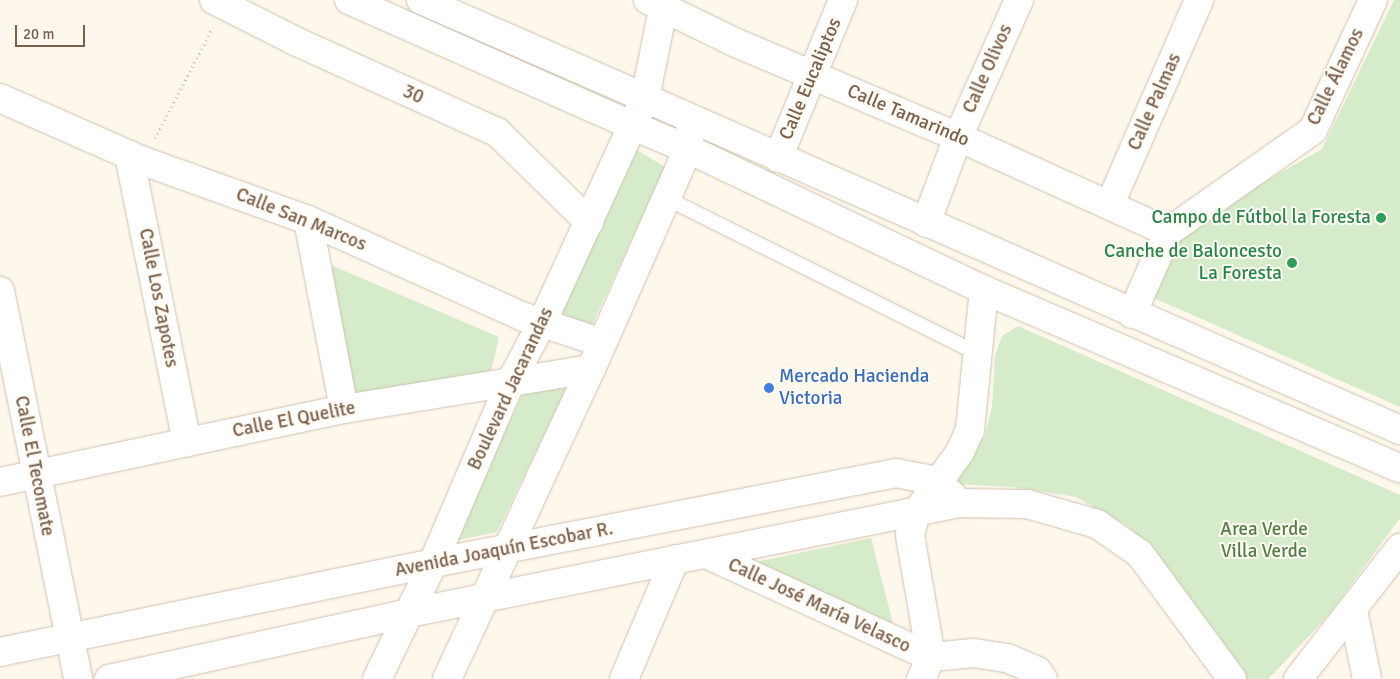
<!DOCTYPE html>
<meta charset="utf-8">
<style>
body{margin:0}
#map{position:relative;width:1400px;height:679px;overflow:hidden;background:#fdf7ec;font-family:Signika,sans-serif}
div>[style]{position:absolute}
[style*='--x']{left:calc(var(--x)*1px);top:calc(var(--y)*1px);width:calc(var(--w)*1px);rotate:calc(var(--a)*1deg)}
.green>*{inset:0;background:#d5ebca}
.path>*{height:3px;margin-top:-1.5px;transform-origin:0;background:repeating-linear-gradient(90deg,#d8bda6 0 1px,transparent 0 5px)}
.roads{filter:drop-shadow(0 0 1px #d0c1b0) drop-shadow(0 0 1px #d0c1b0)}
.service>*{height:14px;margin:-7px;padding:0 7px;transform-origin:7px;border-radius:7px;background:#fff}
.minor>*{height:28px;margin:-14px;padding:0 14px;transform-origin:14px;border-radius:14px;background:#fff}
.tertiary>*{height:28px;margin:-14px;padding:0 14px;transform-origin:14px;border-radius:14px;background:#fff}
.secondary>*{height:28px;margin:-14px;padding:0 14px;transform-origin:14px;border-radius:14px;background:#fff}
.dots>*{width:14px;height:14px;translate:-50% -50%;box-sizing:border-box;border:2px solid #fffbf3;border-radius:50%}
span{translate:-50% -50%;white-space:nowrap;text-align:center;line-height:1.15;-webkit-text-stroke:4px #fffbf3;paint-order:stroke}
.street-label{font-size:19px;color:#79604e}
.leisure-label{font-size:19px;color:#27864d}
.right{translate:-100% -50%;text-align:right}
.shop-label{font-size:19px;color:#366cbe}
.left{translate:0 -50%;text-align:left}
.park-label{font-size:19px;color:#527f45}
.scale{position:absolute;left:15px;top:25px;width:70px;height:22px;box-sizing:border-box;border:2px solid #79604e;border-top:0;padding-left:6px;font-size:15px;line-height:18px;white-space:nowrap;color:#79604e;-webkit-text-stroke:4px #fffbf3;paint-order:stroke}
</style>
<div id="map">
<div class="green">
<div style="clip-path:polygon(1394px 0,1400px 0,1400px 407px,1154px 298px,1175px 238px,1241px 195px,1322px 149px)"></div>
<div style="clip-path:polygon(637px 150px,665px 167px,592px 325px,556px 317px)"></div>
<div style="clip-path:polygon(331px 265px,499px 337px,491px 372px,355px 395px)"></div>
<div style="clip-path:polygon(1018px 326px,1400px 495px,1400px 518px,1329px 615px,1268px 679px,1247px 679px,1172px 578px,1128px 526px,1076px 497px,1012px 487px,954px 484px,985px 435px,992px 407px,995px 356px,1002px 336px)"></div>
<div style="clip-path:polygon(568px 385px,497px 532px,454px 541px,522px 395px)"></div>
<div style="clip-path:polygon(871px 538px,899px 647px,718px 570px)"></div>
</div>
<div class="path">
<div style="--x:155;--y:138;--w:125;--a:-62.4"></div>
</div>
<div class="roads">
<div class="service">
<div style="--x:666;--y:198;--w:347;--a:26.5"></div>
</div>
<div class="minor">
<div style="--x:214;--y:0;--w:91;--a:26.8"></div>
<div style="--x:295;--y:41;--w:222;--a:24.3"></div>
<div style="--x:497;--y:132;--w:129;--a:44.4"></div>
<div style="--x:648;--y:0;--w:96;--a:26"></div>
<div style="--x:734;--y:42;--w:243;--a:23"></div>
<div style="--x:958;--y:137;--w:230;--a:24.3"></div>
<div style="--x:0;--y:98;--w:156;--a:23.8"></div>
<div style="--x:143;--y:161;--w:175;--a:19.7"></div>
<div style="--x:308;--y:220;--w:237;--a:24.2"></div>
<div style="--x:524;--y:317;--w:82;--a:18.4"></div>
<div style="--x:645;--y:98;--w:100;--a:-78.5"></div>
<div style="--x:129;--y:155;--w:293;--a:78.6"></div>
<div style="--x:778;--y:158;--w:171;--a:-67.6"></div>
<div style="--x:1110;--y:204;--w:223;--a:-66.4"></div>
<div style="--x:308;--y:220;--w:192;--a:79.2"></div>
<div style="--x:926;--y:223;--w:92;--a:-69.6"></div>
<div style="--x:958;--y:137;--w:150;--a:-66"></div>
<div style="--x:1168;--y:232;--w:177;--a:-35.1"></div>
<div style="--x:1313;--y:130;--w:143;--a:-65.2"></div>
<div style="--x:0;--y:291;--w:396;--a:78.6"></div>
<div style="--x:1132;--y:314;--w:90;--a:-66.3"></div>
<div style="--x:0;--y:482;--w:352;--a:-12"></div>
<div style="--x:344;--y:409;--w:250;--a:-9.2"></div>
<div style="--x:959;--y:503;--w:68;--a:0.8"></div>
<div style="--x:1027;--y:504;--w:73;--a:15.9"></div>
<div style="--x:1097;--y:524;--w:52;--a:34.9"></div>
<div style="--x:1140;--y:554;--w:155;--a:53.6"></div>
<div style="--x:706;--y:554;--w:247;--a:24.6"></div>
<div style="--x:931;--y:657;--w:43;--a:-5.3"></div>
<div style="--x:974;--y:653;--w:33;--a:9"></div>
<div style="--x:1007;--y:658;--w:33;--a:23"></div>
<div style="--x:1037;--y:671;--w:10;--a:53"></div>
<div style="--x:1353;--y:610;--w:70;--a:78.5"></div>
<div style="--x:624;--y:679;--w:130;--a:-67"></div>
<div style="--x:921;--y:679;--w:24;--a:-66"></div>
<div style="--x:931;--y:657;--w:124;--a:-99.8"></div>
<div style="--x:910;--y:535;--w:23;--a:-75"></div>
<div style="--x:916;--y:513;--w:75;--a:-54.2"></div>
<div style="--x:960;--y:452;--w:24;--a:-66"></div>
<div style="--x:970;--y:430;--w:141;--a:-84.3"></div>
<div style="--x:1298;--y:679;--w:166;--a:-52.1"></div>
</div>
<div class="tertiary">
<div style="--x:349;--y:0;--w:311;--a:23.9"></div>
<div style="--x:421;--y:0;--w:244;--a:23.6"></div>
<div style="--x:0;--y:652;--w:442;--a:-11.6"></div>
<div style="--x:433;--y:563;--w:472;--a:-11"></div>
<div style="--x:896;--y:473;--w:43;--a:10.8"></div>
<div style="--x:938;--y:481;--w:30;--a:46"></div>
<div style="--x:109;--y:679;--w:307;--a:-12.4"></div>
<div style="--x:409;--y:613;--w:561;--a:-11.31"></div>
</div>
<div class="secondary">
<div style="--x:633;--y:126;--w:60;--a:22.7"></div>
<div style="--x:688;--y:149;--w:328;--a:25.5"></div>
<div style="--x:984;--y:290;--w:452;--a:23.2"></div>
<div style="--x:377;--y:679;--w:129;--a:-64.2"></div>
<div style="--x:433;--y:563;--w:196;--a:-66.8"></div>
<div style="--x:510;--y:383;--w:68;--a:-61.9"></div>
<div style="--x:542;--y:323;--w:247;--a:-65.4"></div>
<div style="--x:645;--y:98;--w:825;--a:23.74"></div>
<div style="--x:447;--y:679;--w:342;--a:-65.1"></div>
<div style="--x:591;--y:369;--w:240;--a:-66.2"></div>
<div style="--x:688;--y:149;--w:19;--a:-84"></div>
</div>
</div>
<div class="dots">
<div style="left:1381px;top:218px;background:#2e9e5b"></div>
<div style="left:1292px;top:263px;background:#2e9e5b"></div>
<div style="left:769px;top:388px;background:#3f7fe0"></div>
</div>
<div class="street-label">
<span style="left:988px;top:69px;rotate:-66deg">Calle Olivos</span>
<span style="left:1336px;top:77px;rotate:-64deg">Calle Álamos</span>
<span style="left:811px;top:79px;rotate:-67deg">Calle Eucaliptos</span>
<span style="left:413px;top:95px;rotate:24deg">30</span>
<span style="left:1155px;top:102px;rotate:-66deg">Calle Palmas</span>
<span style="left:908px;top:116px;rotate:23deg">Calle Tamarindo</span>
<span style="left:301px;top:220px;rotate:22deg">Calle San Marcos</span>
<span style="left:158px;top:298px;rotate:79deg">Calle Los Zapotes</span>
<span style="left:511px;top:389px;rotate:-65deg">Boulevard Jacarandas</span>
<span style="left:294px;top:420px;rotate:-11deg">Calle El Quelite</span>
<span style="left:34px;top:466px;rotate:79deg">Calle El Tecomate</span>
<span style="left:504px;top:550px;rotate:-11deg">Avenida Joaquín Escobar R.</span>
<span style="left:819px;top:606px;rotate:25deg">Calle José María Velasco</span>
</div>
<div class="leisure-label">
<span class="right" style="left:1371px;top:218px">Campo de Fútbol la Foresta</span>
<span class="right" style="left:1282px;top:263px">Canche de Baloncesto<br>La Foresta</span>
</div>
<div class="shop-label">
<span class="left" style="left:779px;top:388px">Mercado Hacienda<br>Victoria</span>
</div>
<div class="park-label">
<span style="left:1264px;top:541px">Area Verde<br>Villa Verde</span>
</div>
<div class="scale">20 m</div>
</div>
